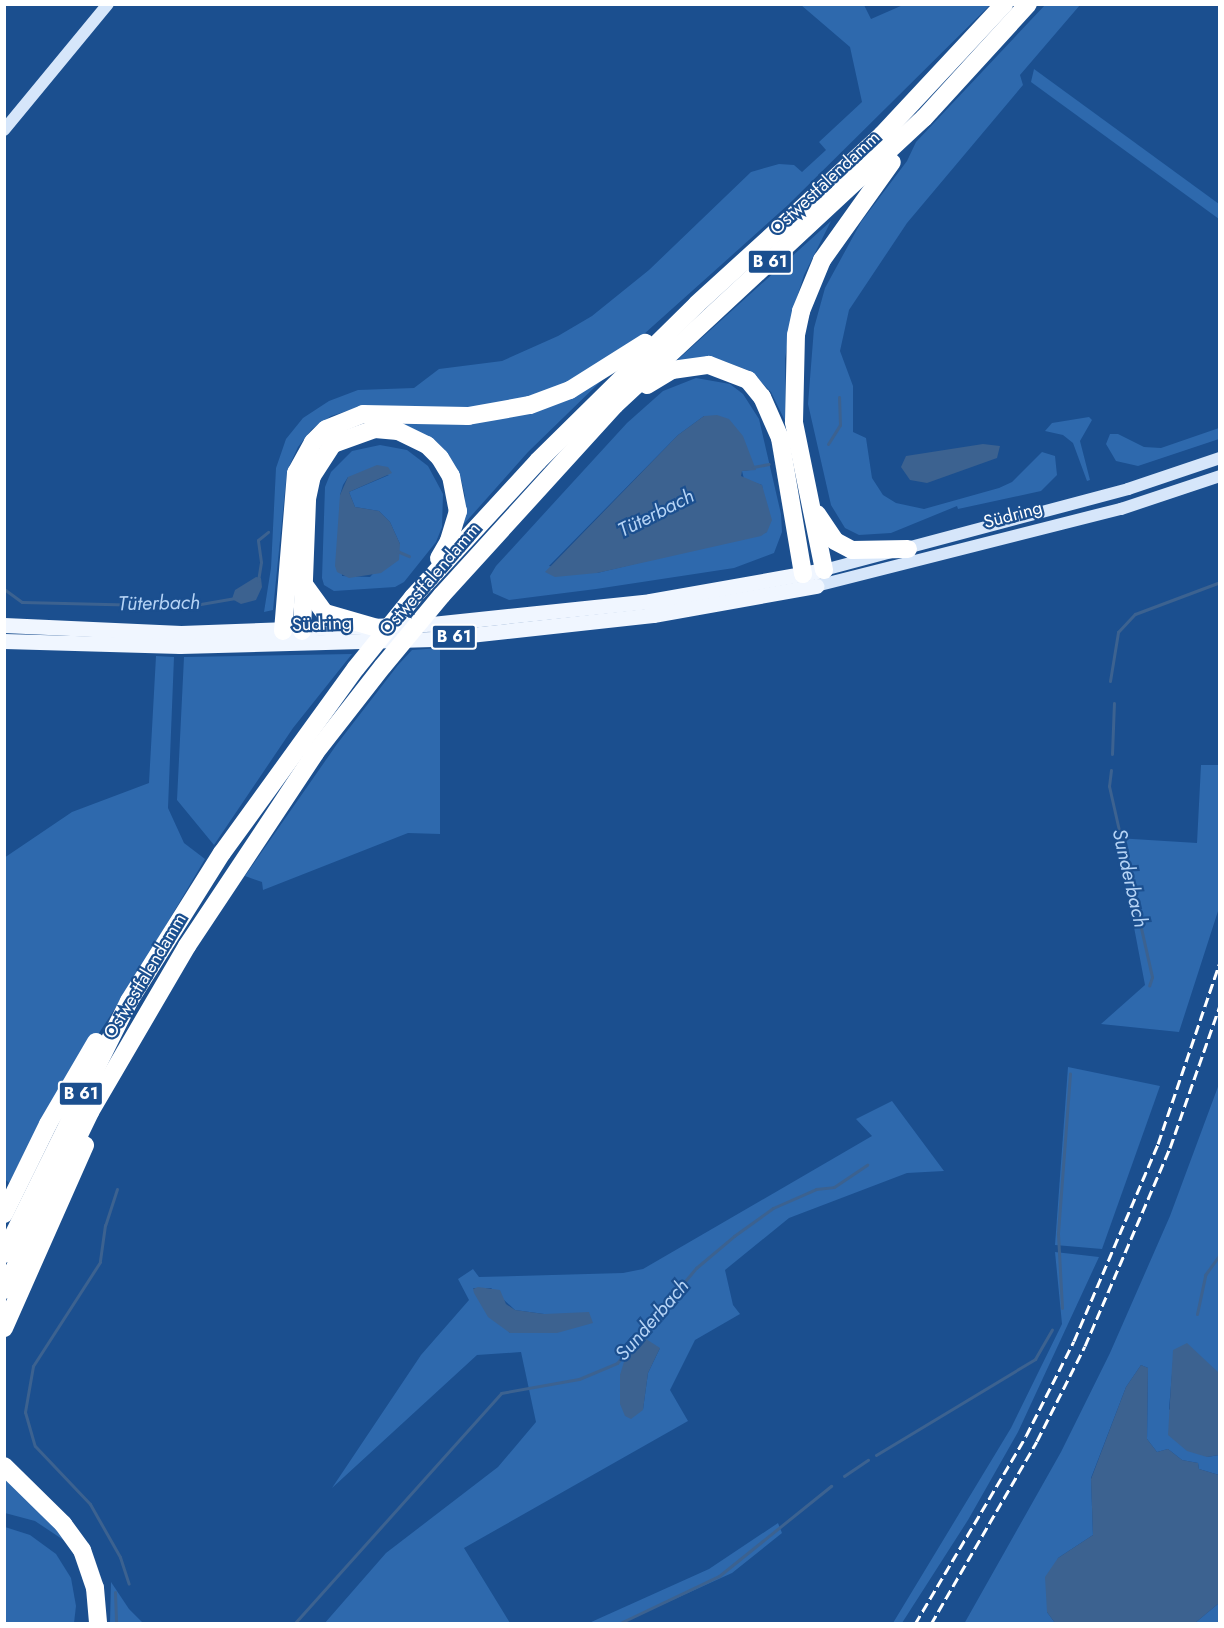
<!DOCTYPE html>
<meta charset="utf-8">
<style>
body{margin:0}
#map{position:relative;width:1224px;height:1628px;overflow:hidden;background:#1b4f8f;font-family:Jost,sans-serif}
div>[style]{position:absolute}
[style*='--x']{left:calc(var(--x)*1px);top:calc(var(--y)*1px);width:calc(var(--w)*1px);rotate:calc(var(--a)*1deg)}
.green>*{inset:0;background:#2e69ad}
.water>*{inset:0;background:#3c6290}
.stream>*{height:3px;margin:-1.5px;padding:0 1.5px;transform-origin:1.5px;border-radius:1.5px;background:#3c6290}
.secondary>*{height:12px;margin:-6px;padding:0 6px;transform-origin:6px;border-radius:6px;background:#d6e6fa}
.primary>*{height:15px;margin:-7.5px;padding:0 7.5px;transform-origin:7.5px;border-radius:7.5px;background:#f0f6ff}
.highway>*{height:18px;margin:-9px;padding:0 9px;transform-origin:9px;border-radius:9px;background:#fff}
.rail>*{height:3px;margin-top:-1.5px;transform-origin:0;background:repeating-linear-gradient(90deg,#fff 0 10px,transparent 0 14.5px)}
.highway-bridge>*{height:18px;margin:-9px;padding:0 9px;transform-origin:9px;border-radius:9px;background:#fff}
span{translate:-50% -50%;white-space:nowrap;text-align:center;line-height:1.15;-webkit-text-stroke:4.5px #1b4f8f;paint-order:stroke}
.shield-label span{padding:2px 4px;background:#1b4f8f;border:2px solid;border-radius:4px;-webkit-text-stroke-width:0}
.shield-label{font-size:16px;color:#fff;font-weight:700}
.street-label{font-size:18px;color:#fff}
.water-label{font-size:20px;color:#b5d3f5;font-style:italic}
.frame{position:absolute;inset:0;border:6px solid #fff;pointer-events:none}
</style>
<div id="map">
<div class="green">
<div style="clip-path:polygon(801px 5px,864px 5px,871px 19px,903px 5px,990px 5px,788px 205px,634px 343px,578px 378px,532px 397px,479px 408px,363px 406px,331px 416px,312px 429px,298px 447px,287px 471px,273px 610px,264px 612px,271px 568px,276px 468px,286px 439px,303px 418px,329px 401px,358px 390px,414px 388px,439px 369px,502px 361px,558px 336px,592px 316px,649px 270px,751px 172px,779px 164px,794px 165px,802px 172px,826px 150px,819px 142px,862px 102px,850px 47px)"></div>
<div style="clip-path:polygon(1045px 5px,1080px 5px,1020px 75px,1023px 85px,907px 223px,849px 310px,840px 351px,853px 386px,853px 432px,866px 438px,872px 478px,883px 495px,896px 503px,924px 509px,999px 488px,1012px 482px,1042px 452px,1055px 456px,1057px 475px,1041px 491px,958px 509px,957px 506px,891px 533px,859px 535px,845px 528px,831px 505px,808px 404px,814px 328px,825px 288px,861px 222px,907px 161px,916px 142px)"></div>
<div style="clip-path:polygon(1034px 69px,1219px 204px,1219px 219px,1031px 82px)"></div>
<div style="clip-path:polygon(831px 221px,804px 275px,793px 310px,785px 359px,786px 423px,771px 392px,750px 371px,721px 360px,674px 363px)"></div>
<div style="clip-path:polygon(evenodd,696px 378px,730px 384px,743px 394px,759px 419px,781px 514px,782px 532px,774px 553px,734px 568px,596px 589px,509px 600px,493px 593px,490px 576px,496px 566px,627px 423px,663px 391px,696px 378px,704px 416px,750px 470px,742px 471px,744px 479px,762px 485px,767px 532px,597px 573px,549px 566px,678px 435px,704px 416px)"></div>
<div style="clip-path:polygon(601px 381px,528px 452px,464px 524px,465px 496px,461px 479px,388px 420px,455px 423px)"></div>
<div style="clip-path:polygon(1089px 417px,1092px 420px,1080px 441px,1090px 480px,1087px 481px,1073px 443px,1063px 435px,1045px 431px,1052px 423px)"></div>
<div style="clip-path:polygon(1219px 428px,1219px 439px,1138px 466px,1116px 461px,1106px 444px,1110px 434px,1118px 434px,1144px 447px,1161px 448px)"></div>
<div style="clip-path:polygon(evenodd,380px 445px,407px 450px,428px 466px,443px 494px,442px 527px,436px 542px,404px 582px,395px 587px,334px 591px,324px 585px,322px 578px,325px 487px,331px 472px,352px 451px,380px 445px,389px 475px,349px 492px,355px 507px,379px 511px,390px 522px,400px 544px,370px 577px,342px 576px,340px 495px,343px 485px,348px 477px,389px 475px)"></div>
<div style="clip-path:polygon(440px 648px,440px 834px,408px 833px,263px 890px,262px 882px,245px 876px,337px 744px,398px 665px,412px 650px)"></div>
<div style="clip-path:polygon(352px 654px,293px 728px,214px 845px,177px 800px,184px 657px)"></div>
<div style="clip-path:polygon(156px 656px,174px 657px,168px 808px,184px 843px,205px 859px,133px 981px,38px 1126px,9px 1183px,4px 1178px,4px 858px,72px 812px,149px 783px)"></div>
<div style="clip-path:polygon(1201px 765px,1219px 765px,1219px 908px,1179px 1032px,1101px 1024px,1145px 985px,1117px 838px,1197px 843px)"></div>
<div style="clip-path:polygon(1068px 1067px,1160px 1086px,1102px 1249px,1055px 1245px)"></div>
<div style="clip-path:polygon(1219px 1084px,1219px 1373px,1174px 1350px,1169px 1409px,1207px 1457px,1219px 1455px,1219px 1475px,1199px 1469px,1198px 1463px,1182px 1460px,1168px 1449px,1157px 1452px,1147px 1439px,1148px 1368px,1141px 1365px,1126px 1387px,1091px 1478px,1093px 1535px,1058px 1558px,1047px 1612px,1055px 1623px,964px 1624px,1061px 1452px,1110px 1353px,1170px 1216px)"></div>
<div style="clip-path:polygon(evenodd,892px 1101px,944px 1171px,907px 1173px,789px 1218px,725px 1270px,733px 1305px,740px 1314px,695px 1340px,670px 1390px,688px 1421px,464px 1548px,510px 1623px,324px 1624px,386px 1553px,498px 1467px,536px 1422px,521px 1352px,477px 1355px,332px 1488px,421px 1355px,469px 1300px,458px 1279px,473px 1269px,479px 1277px,623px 1273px,643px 1269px,872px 1136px,856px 1119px,892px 1101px,473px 1288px,491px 1288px,515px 1310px,544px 1314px,510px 1333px,473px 1288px,892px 1101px,660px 1348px,648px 1373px,643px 1409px,620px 1404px,620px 1375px,660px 1348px)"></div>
<div style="clip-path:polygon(1055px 1252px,1099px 1257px,1018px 1432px,968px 1520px,902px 1623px,893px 1623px,1011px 1428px,1062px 1324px)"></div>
<div style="clip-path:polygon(4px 1475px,44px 1515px,65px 1541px,35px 1521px,5px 1513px)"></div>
<div style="clip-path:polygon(778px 1523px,782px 1533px,732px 1573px,622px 1623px,589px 1623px,709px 1569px)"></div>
<div style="clip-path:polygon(5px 1527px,30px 1535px,56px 1554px,71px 1578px,76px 1606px,74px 1623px,5px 1623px)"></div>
<div style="clip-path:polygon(111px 1582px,129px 1609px,143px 1623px,110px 1623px)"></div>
<div style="clip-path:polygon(1219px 1603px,1219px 1623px,1195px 1624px,1195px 1623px)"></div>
</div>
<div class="water">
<div style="clip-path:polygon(717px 415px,729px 419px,743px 436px,756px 470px,742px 471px,741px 476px,762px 485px,772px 520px,767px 532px,761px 536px,597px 573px,555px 577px,545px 572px,678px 435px,704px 416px)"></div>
<div style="clip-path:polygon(983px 444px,1000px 446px,997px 458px,927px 483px,910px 480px,901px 467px,906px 456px)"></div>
<div style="clip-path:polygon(377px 465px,388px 467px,392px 473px,349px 492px,355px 507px,379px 511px,390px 522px,400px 544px,399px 560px,381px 573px,349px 578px,337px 572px,335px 566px,340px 495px,348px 477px)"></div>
<div style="clip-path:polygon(256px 577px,261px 578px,262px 587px,256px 600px,241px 604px,232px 599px,235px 590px)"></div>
<div style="clip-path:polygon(478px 1287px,500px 1290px,506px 1304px,515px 1310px,544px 1314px,589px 1312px,593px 1323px,557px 1333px,510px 1333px,488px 1317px,474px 1293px,473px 1289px)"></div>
<div style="clip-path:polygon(643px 1337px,660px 1348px,648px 1373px,643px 1410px,631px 1419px,625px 1416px,620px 1404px,620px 1375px,629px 1345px,635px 1338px)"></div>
<div style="clip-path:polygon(1187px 1343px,1219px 1373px,1219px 1455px,1207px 1457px,1187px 1451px,1168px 1435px,1173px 1350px)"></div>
<div style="clip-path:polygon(1141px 1365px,1148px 1368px,1147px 1439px,1157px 1452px,1168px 1449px,1182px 1460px,1198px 1463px,1199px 1469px,1219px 1475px,1219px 1603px,1195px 1623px,1055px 1623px,1047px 1612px,1045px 1577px,1058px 1558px,1093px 1535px,1091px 1479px,1126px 1387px)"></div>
</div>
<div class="stream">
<div style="--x:828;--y:444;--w:22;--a:-58"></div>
<div style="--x:840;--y:425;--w:28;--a:-92"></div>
<div style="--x:753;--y:467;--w:16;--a:-11"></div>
<div style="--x:397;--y:551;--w:13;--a:23"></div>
<div style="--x:258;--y:581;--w:19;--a:-81"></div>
<div style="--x:261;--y:562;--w:22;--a:-98"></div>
<div style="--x:258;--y:540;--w:13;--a:-39"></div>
<div style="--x:4;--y:589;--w:22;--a:36"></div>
<div style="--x:22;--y:602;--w:167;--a:1.4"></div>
<div style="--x:189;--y:606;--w:47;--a:-9.9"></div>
<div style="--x:1110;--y:681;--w:50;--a:-80.7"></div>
<div style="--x:1118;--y:632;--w:25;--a:-47"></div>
<div style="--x:1135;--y:614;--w:91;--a:-20.6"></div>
<div style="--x:1112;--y:754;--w:51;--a:-87.8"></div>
<div style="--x:1111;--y:770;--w:16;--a:97"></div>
<div style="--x:1109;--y:786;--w:196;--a:77.3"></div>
<div style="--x:1152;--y:977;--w:9;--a:108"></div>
<div style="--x:117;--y:1189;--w:38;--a:108"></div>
<div style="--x:105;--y:1225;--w:37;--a:98"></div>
<div style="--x:100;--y:1262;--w:124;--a:122.8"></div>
<div style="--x:33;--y:1366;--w:47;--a:99.9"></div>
<div style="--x:25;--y:1412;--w:35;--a:74"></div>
<div style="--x:35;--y:1446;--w:80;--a:46.5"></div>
<div style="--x:90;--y:1504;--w:61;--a:60.5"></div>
<div style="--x:120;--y:1557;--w:28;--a:72"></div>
<div style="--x:1062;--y:1308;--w:75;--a:-93.1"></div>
<div style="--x:1058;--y:1233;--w:160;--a:-85.7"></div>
<div style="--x:1197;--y:1314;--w:40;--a:-78"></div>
<div style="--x:1205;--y:1275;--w:26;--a:-54"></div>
<div style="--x:638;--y:1338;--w:91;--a:-50.4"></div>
<div style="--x:696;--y:1268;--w:50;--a:-40.1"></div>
<div style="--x:734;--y:1236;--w:48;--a:-35.7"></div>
<div style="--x:773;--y:1208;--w:47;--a:-23.8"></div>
<div style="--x:816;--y:1189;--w:18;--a:-6"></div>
<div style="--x:834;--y:1187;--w:40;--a:-34"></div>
<div style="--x:876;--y:1455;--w:186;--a:-31.1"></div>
<div style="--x:1035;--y:1359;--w:34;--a:-60"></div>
<div style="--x:844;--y:1476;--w:29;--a:-34"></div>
<div style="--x:115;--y:1592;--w:32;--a:88"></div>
<div style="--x:294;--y:1624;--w:310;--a:-48.1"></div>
<div style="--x:501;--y:1393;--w:79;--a:-10.2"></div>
<div style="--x:579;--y:1379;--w:41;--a:-22.8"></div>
<div style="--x:617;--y:1363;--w:11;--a:-49"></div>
<div style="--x:618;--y:1624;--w:112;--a:-25.4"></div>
<div style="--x:719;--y:1576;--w:144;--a:-38.8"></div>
</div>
<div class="secondary">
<div style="--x:4;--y:130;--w:163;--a:-50.5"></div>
<div style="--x:824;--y:570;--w:315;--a:-14.9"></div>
<div style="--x:1128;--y:489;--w:97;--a:-18.6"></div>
<div style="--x:816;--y:586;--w:315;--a:-14.2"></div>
<div style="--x:1121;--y:509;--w:104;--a:-18.4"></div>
</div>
<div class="primary">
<div style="--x:4;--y:625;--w:177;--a:2.6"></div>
<div style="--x:181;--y:633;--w:251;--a:-2.1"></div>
<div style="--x:432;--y:624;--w:219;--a:-6"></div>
<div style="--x:650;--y:601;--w:177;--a:-10.1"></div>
<div style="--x:4;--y:641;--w:176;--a:1.6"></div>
<div style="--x:180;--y:646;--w:253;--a:-1.6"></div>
<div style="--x:433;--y:639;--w:221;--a:-6.2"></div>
<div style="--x:653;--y:615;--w:166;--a:-10.1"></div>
</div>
<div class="highway">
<div style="--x:647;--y:385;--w:29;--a:-31"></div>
<div style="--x:672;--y:370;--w:37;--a:-8"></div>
<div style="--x:709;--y:365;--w:42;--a:21"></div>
<div style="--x:748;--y:380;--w:22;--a:51"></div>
<div style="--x:762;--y:397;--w:45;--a:66.3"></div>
<div style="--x:780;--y:438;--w:138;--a:80.4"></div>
<div style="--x:817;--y:514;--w:32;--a:56"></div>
<div style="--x:835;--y:541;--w:19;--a:28"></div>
<div style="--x:852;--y:550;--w:56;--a:-1"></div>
<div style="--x:824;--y:570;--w:151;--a:-101.5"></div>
<div style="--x:794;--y:422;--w:87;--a:-88.7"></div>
<div style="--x:796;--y:335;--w:25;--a:-78"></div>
<div style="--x:801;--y:311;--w:55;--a:-67.6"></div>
<div style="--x:822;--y:260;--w:120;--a:-54.5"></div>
<div style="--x:303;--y:583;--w:37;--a:54"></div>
<div style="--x:325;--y:613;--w:54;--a:16.1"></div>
<div style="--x:442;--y:595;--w:257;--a:-47.7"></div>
<div style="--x:615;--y:405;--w:422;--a:-42.9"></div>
<div style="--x:924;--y:118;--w:154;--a:-47.6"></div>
<div style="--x:413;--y:597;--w:185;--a:-47.4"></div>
<div style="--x:538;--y:461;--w:223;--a:-44.6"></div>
<div style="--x:697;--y:304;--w:251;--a:-42.4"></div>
<div style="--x:882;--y:135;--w:179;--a:-47"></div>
<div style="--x:283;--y:631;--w:159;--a:-85.3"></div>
<div style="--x:296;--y:473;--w:35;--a:-61"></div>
<div style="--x:313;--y:442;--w:18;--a:-45"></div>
<div style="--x:326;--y:429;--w:40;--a:-22"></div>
<div style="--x:363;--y:414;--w:105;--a:1.1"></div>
<div style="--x:468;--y:416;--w:63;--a:-10.1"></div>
<div style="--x:530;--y:405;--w:43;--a:-20.6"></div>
<div style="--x:570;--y:390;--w:89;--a:-32.1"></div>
<div style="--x:302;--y:631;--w:132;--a:-87.8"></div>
<div style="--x:307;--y:499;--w:24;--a:-78"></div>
<div style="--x:312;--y:476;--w:38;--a:-57"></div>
<div style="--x:333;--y:444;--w:45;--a:-19.7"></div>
<div style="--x:375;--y:429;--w:23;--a:5"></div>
<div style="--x:398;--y:431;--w:32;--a:26"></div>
<div style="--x:427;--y:445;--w:18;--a:45"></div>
<div style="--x:440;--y:458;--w:21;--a:59"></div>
<div style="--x:451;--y:476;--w:36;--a:79"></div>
<div style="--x:458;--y:511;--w:31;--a:107"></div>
<div style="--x:449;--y:541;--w:20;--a:120"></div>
<div style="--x:4;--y:1214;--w:100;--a:-63.9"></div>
<div style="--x:48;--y:1124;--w:95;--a:-59.7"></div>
<div style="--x:4;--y:1254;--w:282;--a:-63.7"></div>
<div style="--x:129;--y:1001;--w:175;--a:-57.9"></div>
<div style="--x:222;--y:853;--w:228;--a:-54.1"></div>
<div style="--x:4;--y:1290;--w:198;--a:-64.2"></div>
<div style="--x:90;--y:1112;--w:192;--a:-59.7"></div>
<div style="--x:187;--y:946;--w:232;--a:-56.4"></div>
<div style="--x:315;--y:753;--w:110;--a:-52"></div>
<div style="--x:4;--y:1328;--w:200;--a:-66.1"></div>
<div style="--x:4;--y:1466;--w:83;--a:44.5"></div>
<div style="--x:63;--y:1524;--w:32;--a:54"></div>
<div style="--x:82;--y:1550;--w:40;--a:71.1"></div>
<div style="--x:95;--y:1588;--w:36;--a:85"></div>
</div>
<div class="rail">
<div style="--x:915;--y:1624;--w:218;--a:-59.4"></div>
<div style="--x:1026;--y:1436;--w:106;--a:-63.2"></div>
<div style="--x:1074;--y:1341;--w:214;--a:-66.9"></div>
<div style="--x:1158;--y:1144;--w:192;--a:-71.2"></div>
<div style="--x:931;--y:1624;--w:211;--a:-59.9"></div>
<div style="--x:1037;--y:1441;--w:106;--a:-63.2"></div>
<div style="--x:1085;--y:1346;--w:215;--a:-66.8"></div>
<div style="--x:1170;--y:1148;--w:151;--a:-70.7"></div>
</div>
<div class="highway-bridge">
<div style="--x:383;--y:666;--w:92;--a:-50.3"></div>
<div style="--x:356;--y:668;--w:91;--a:-51.2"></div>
</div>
<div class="shield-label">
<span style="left:770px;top:262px">B 61</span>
<span style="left:454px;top:637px">B 61</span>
<span style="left:81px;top:1094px">B 61</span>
</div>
<div class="street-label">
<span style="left:825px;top:183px;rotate:-43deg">Ostwestfalendamm</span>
<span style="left:1013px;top:515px;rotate:-15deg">Südring</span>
<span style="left:430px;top:579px;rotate:-49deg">Ostwestfalendamm</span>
<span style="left:322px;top:624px;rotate:-2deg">Südring</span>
<span style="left:145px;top:976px;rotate:-59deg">Ostwestfalendamm</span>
</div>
<div class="water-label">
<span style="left:656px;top:513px;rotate:-27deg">Tüterbach</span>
<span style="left:159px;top:603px;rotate:-1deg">Tüterbach</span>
<span style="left:1130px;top:878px;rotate:77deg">Sunderbach</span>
<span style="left:652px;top:1320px;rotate:-49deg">Sunderbach</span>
</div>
<div class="frame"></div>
</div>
